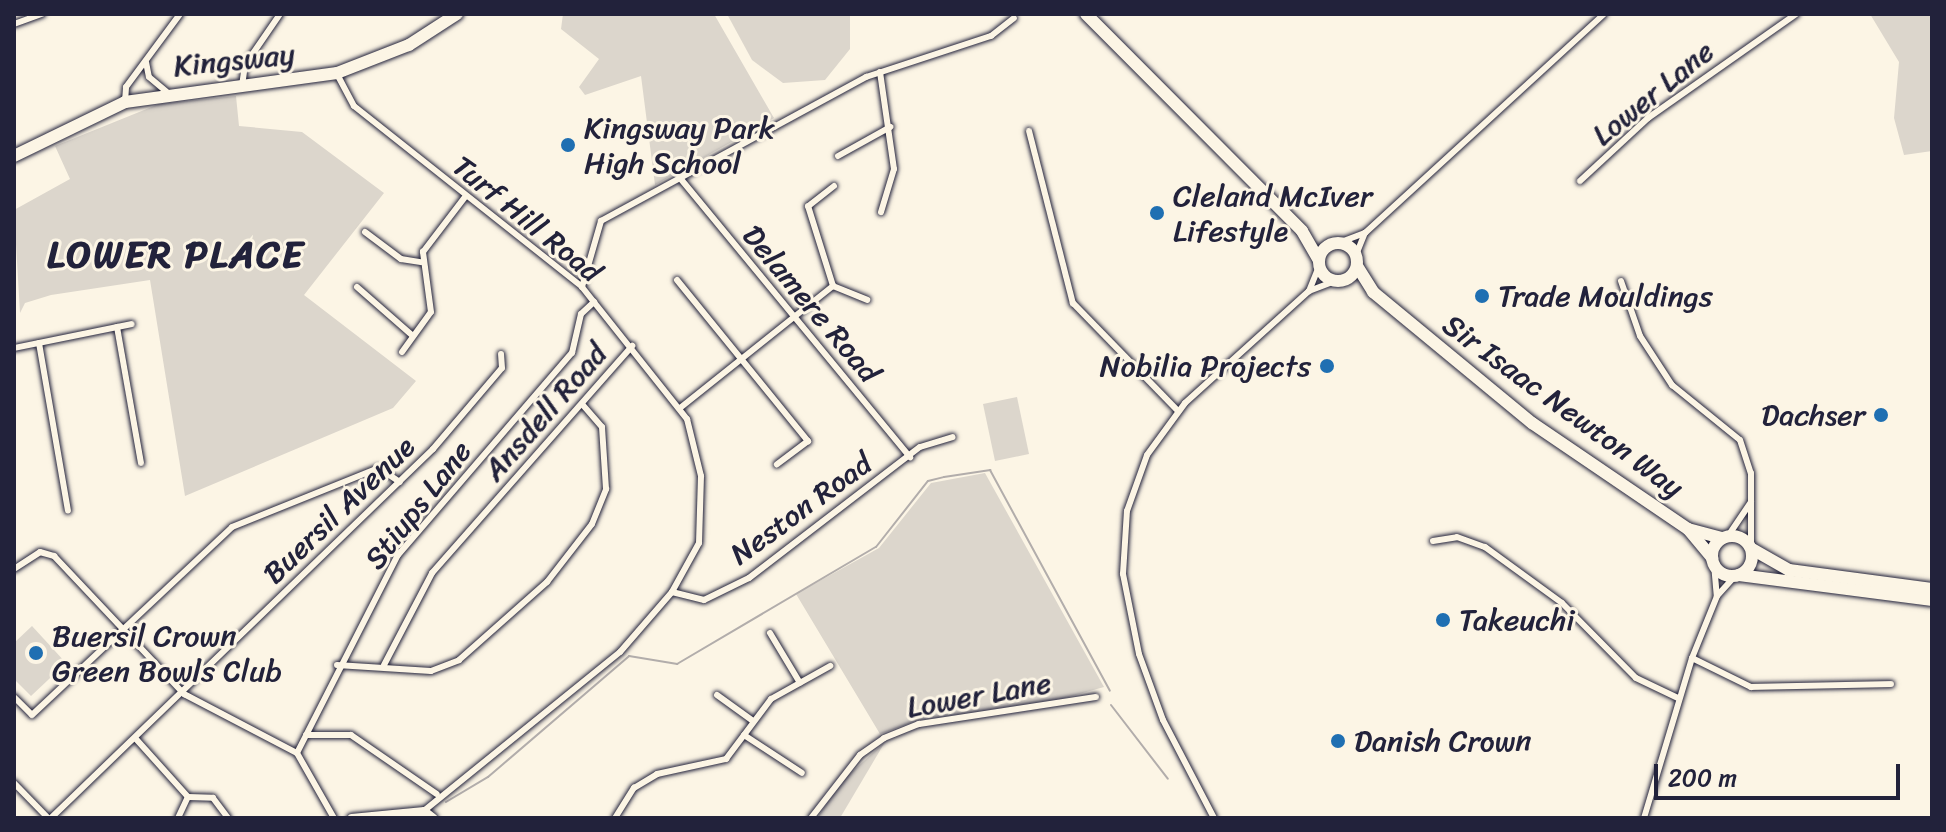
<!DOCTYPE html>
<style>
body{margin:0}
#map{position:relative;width:1946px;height:832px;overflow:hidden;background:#fcf5e5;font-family:Sriracha,sans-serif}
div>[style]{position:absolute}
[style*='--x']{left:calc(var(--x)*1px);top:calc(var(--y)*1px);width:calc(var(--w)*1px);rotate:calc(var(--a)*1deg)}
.green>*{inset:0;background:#dcd6cc}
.stream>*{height:2px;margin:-1px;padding:0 1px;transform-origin:1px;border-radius:1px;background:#b2adab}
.roads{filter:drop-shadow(0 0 2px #22223b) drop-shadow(0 0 2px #22223b)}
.street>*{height:6px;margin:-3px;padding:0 3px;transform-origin:3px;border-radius:3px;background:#fcf5e5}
.secondary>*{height:9px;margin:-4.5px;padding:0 4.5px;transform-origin:4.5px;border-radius:4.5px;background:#fcf5e5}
.highway>*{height:12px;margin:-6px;padding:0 6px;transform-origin:6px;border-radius:6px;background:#fcf5e5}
.highway>.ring{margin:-6px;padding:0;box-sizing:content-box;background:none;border:12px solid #fcf5e5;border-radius:50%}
.dots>*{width:22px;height:22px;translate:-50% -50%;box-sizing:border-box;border:4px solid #fcf5e5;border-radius:50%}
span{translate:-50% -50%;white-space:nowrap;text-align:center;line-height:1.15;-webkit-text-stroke:6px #fcf5e5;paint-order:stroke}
.street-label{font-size:30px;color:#22223b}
.poi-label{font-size:30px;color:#22223b}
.left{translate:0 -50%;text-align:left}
.right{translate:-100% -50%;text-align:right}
.district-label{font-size:38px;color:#22223b;font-weight:700;letter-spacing:2px}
.frame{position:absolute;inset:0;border:16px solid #22223b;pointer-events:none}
.scale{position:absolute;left:1654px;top:764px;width:246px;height:36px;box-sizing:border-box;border:4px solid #22223b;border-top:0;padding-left:10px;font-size:24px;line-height:28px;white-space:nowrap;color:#22223b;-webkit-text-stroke:6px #fcf5e5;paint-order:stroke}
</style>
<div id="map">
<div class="green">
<div style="clip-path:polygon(563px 14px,714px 14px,774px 118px,655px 185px,641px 76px,585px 95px,579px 87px,599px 59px,561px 29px)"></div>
<div style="clip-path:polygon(727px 14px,850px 14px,850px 49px,825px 80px,783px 83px,752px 60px)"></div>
<div style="clip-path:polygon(1870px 14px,1932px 14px,1932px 151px,1904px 155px,1894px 118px,1899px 62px)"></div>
<div style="clip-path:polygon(236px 96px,239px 126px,302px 132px,384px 193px,304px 295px,416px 381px,393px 408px,185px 496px,150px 280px,51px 295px,25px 303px,20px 313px,14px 210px,70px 179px,55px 146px,159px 104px)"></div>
<div style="clip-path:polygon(1017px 397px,1029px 454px,995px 461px,983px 404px)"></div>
<div style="clip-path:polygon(985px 473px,1104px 687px,1033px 707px,919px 720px,880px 734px,796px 594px,879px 548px,931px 483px)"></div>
<div style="clip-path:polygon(32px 626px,66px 663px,31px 696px,14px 679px,14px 643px)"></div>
<div style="clip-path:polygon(885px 742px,840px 818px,817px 818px,843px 780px)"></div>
</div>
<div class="stream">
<div style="--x:1111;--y:705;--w:93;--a:52.4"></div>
<div style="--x:446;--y:802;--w:49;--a:-30.8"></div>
<div style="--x:488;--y:777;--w:186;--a:-40.6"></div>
<div style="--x:629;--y:656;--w:49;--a:9.5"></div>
<div style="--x:677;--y:664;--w:231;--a:-30.5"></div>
<div style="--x:876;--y:547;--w:84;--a:-51.8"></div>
<div style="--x:928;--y:481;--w:16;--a:-14"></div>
<div style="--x:944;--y:477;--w:47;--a:-8.7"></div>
<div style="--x:990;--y:470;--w:251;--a:61.5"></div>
</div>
<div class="roads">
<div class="street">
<div style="--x:14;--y:24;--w:30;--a:-20"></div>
<div style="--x:146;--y:62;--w:15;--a:79"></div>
<div style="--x:149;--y:77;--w:23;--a:40"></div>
<div style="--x:880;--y:72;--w:98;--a:81.8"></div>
<div style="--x:894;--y:169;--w:45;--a:106.8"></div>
<div style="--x:337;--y:74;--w:36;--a:62"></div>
<div style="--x:354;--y:106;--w:291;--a:38.4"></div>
<div style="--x:582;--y:287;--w:169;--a:51.5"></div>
<div style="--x:687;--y:419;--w:59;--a:76.2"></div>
<div style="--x:701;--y:476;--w:67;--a:91.7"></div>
<div style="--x:699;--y:543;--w:56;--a:118.9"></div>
<div style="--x:672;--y:592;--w:79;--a:130.9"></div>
<div style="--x:620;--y:652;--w:252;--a:141"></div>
<div style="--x:242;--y:86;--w:21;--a:-82"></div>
<div style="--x:245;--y:65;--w:62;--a:-55.5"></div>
<div style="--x:125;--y:102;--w:15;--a:-86"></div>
<div style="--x:126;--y:87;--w:91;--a:-53.5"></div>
<div style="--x:1029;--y:131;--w:178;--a:75.7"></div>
<div style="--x:1073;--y:303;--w:151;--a:45.8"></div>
<div style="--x:838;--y:156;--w:60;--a:-29.1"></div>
<div style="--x:680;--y:178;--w:362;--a:50.5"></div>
<div style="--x:1580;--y:181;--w:93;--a:-42.8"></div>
<div style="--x:1648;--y:118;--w:181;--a:-35.1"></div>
<div style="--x:834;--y:186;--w:33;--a:142"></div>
<div style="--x:808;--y:206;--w:84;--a:72.6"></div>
<div style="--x:833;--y:286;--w:37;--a:22"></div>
<div style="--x:365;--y:232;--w:45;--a:36.9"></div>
<div style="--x:401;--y:259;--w:20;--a:9"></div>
<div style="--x:1341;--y:242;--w:26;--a:-21"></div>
<div style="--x:1365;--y:233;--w:324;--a:-42.5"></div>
<div style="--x:1356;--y:255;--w:24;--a:-68"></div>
<div style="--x:677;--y:280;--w:208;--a:50.9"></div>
<div style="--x:808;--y:441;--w:39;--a:143"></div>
<div style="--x:1621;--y:281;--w:58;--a:70.9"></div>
<div style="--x:1640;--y:336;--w:59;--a:56.9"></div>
<div style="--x:1672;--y:385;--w:87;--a:39"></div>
<div style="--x:1740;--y:440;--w:35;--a:72"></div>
<div style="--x:1751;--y:473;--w:73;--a:90"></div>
<div style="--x:357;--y:287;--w:74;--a:41.2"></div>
<div style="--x:582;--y:287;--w:69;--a:-73.9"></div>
<div style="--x:601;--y:221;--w:302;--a:-28.5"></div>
<div style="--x:866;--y:77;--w:132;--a:-18.2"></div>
<div style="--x:991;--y:36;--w:29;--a:-38"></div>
<div style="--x:1309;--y:291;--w:27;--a:-68"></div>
<div style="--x:117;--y:327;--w:138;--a:80"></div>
<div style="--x:39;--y:343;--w:170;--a:80.2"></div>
<div style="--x:14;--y:348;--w:120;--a:-11.5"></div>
<div style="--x:402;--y:352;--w:49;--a:-54.1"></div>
<div style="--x:431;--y:312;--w:61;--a:-97.6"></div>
<div style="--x:423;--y:252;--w:69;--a:-52.6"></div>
<div style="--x:680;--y:408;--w:196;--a:-38.6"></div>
<div style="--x:1728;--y:536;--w:41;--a:-55.9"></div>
<div style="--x:1433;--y:541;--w:24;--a:-9"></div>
<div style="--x:1457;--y:537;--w:30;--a:20"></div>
<div style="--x:1485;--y:547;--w:95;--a:36"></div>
<div style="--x:1562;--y:603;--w:105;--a:45.4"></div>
<div style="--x:1636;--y:678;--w:47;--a:25.5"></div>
<div style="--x:1714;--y:564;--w:32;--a:85"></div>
<div style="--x:14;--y:569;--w:31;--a:-33"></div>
<div style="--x:40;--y:552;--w:15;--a:16"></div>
<div style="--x:54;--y:556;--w:190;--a:46.7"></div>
<div style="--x:184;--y:694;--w:127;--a:27.6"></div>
<div style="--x:297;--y:753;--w:75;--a:60.4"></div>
<div style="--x:672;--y:592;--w:33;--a:14"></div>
<div style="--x:704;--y:600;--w:50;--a:-26.1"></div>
<div style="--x:749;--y:578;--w:215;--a:-37.5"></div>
<div style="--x:920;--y:447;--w:34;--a:-17"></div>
<div style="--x:770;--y:633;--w:58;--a:59"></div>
<div style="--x:1692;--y:658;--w:66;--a:26.2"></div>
<div style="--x:1751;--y:687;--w:140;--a:-1.2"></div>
<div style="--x:337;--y:665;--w:94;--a:3.7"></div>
<div style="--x:431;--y:671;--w:30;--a:-21"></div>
<div style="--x:459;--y:660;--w:118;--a:-41.6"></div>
<div style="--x:547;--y:582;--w:73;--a:-52.2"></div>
<div style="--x:592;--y:524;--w:38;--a:-68"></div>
<div style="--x:606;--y:489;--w:62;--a:-93.7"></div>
<div style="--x:602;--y:427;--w:29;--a:-131"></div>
<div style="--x:384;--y:665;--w:104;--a:-62.4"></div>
<div style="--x:432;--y:573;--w:303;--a:-48.6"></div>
<div style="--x:717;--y:695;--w:44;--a:35.8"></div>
<div style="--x:14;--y:697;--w:25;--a:45"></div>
<div style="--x:32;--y:715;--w:274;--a:-43.2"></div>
<div style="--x:232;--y:527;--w:158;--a:-21.9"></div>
<div style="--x:379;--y:468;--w:25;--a:34"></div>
<div style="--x:306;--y:735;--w:45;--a:0"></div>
<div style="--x:351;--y:735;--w:104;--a:34.5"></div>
<div style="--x:744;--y:735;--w:69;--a:33.2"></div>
<div style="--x:136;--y:739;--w:78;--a:48.1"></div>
<div style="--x:188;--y:797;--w:25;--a:2"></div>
<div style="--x:213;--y:798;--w:25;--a:53"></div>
<div style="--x:297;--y:753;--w:222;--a:-63"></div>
<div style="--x:398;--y:555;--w:267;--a:-49.3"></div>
<div style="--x:572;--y:353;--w:40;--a:-77"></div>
<div style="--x:581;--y:314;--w:18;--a:-43"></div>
<div style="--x:14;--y:783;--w:49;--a:45.8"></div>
<div style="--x:51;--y:818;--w:531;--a:-44.01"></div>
<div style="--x:433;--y:449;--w:106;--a:-49.6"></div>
<div style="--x:502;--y:368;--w:14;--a:-94"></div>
<div style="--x:178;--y:818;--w:23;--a:-65"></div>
<div style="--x:615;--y:818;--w:36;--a:-58"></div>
<div style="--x:634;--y:788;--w:27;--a:-31"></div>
<div style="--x:657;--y:774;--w:71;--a:-12.3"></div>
<div style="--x:726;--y:759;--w:75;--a:-53.1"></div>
<div style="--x:771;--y:699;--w:68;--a:-29.2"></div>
<div style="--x:811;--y:818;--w:80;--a:-52.1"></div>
<div style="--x:860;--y:755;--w:29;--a:-35"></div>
<div style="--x:884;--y:738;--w:38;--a:-22"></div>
<div style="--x:919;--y:724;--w:179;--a:-8.7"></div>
<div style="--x:1214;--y:818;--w:110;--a:-117.5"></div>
<div style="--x:1163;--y:720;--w:70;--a:-110"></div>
<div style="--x:1139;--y:654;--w:82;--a:-101.3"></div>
<div style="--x:1123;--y:574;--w:63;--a:-86.4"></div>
<div style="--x:1127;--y:511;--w:59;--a:-70.3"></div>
<div style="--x:1147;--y:455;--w:64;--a:-53.8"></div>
<div style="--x:1185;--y:403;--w:167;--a:-42.1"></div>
<div style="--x:1309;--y:291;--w:28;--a:-21"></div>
<div style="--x:1644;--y:818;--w:167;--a:-73.3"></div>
<div style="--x:1692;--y:658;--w:67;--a:-68"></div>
<div style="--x:1717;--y:596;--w:27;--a:-48"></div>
</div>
<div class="secondary">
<div style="--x:351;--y:818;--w:73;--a:-5.5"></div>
<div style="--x:424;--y:811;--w:11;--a:38"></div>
</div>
<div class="highway">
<div style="--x:1086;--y:14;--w:306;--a:45.1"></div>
<div style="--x:1302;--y:231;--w:34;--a:60"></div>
<div style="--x:14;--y:156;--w:123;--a:-25.9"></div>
<div style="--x:125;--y:102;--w:214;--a:-7.8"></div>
<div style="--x:337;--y:73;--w:77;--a:-21.3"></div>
<div style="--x:409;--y:45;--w:57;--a:-32.9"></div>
<div class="ring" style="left:1319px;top:243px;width:26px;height:26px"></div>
<div style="--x:1357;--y:266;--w:31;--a:58"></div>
<div style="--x:1373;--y:292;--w:206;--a:39.5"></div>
<div style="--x:1532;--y:423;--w:189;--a:34.2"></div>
<div style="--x:1688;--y:529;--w:35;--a:15"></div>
<div style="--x:1688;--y:529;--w:38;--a:50"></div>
<div class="ring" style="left:1712px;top:536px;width:28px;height:28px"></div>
<div style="--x:1752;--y:549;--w:43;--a:29.6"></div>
<div style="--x:1789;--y:570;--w:144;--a:7.6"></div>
<div style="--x:1739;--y:575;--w:195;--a:7.4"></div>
</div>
</div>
<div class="dots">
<div style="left:568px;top:145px;background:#1f6fb2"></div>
<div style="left:1157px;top:213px;background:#1f6fb2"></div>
<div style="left:1482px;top:296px;background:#1f6fb2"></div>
<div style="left:1327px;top:366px;background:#1f6fb2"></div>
<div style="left:1881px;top:415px;background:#1f6fb2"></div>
<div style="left:1443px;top:620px;background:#1f6fb2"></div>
<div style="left:36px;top:653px;background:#1f6fb2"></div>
<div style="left:1338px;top:741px;background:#1f6fb2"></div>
</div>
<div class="street-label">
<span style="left:234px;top:60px;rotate:-6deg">Kingsway</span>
<span style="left:1653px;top:93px;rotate:-39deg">Lower Lane</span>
<span style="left:527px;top:219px;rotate:39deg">Turf Hill Road</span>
<span style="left:811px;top:304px;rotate:50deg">Delamere Road</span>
<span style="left:1563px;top:406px;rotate:36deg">Sir Isaac Newton Way</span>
<span style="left:545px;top:412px;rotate:-49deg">Ansdell Road</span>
<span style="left:418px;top:505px;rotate:-52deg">Stiups Lane</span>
<span style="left:801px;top:509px;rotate:-36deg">Neston Road</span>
<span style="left:339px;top:510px;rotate:-44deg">Buersil Avenue</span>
<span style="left:979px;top:695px;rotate:-10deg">Lower Lane</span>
</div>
<div class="poi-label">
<span class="left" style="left:584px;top:145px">Kingsway Park<br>High School</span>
<span class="left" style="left:1173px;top:213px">Cleland McIver<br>Lifestyle</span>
<span class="left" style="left:1498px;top:296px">Trade Mouldings</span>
<span class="right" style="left:1311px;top:366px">Nobilia Projects</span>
<span class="right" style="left:1865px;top:415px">Dachser</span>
<span class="left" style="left:1459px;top:620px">Takeuchi</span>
<span class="left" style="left:52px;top:653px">Buersil Crown<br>Green Bowls Club</span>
<span class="left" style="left:1354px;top:741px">Danish Crown</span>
</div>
<div class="district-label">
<span style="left:176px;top:255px">LOWER PLACE</span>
</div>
<div class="frame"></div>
<div class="scale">200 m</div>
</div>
